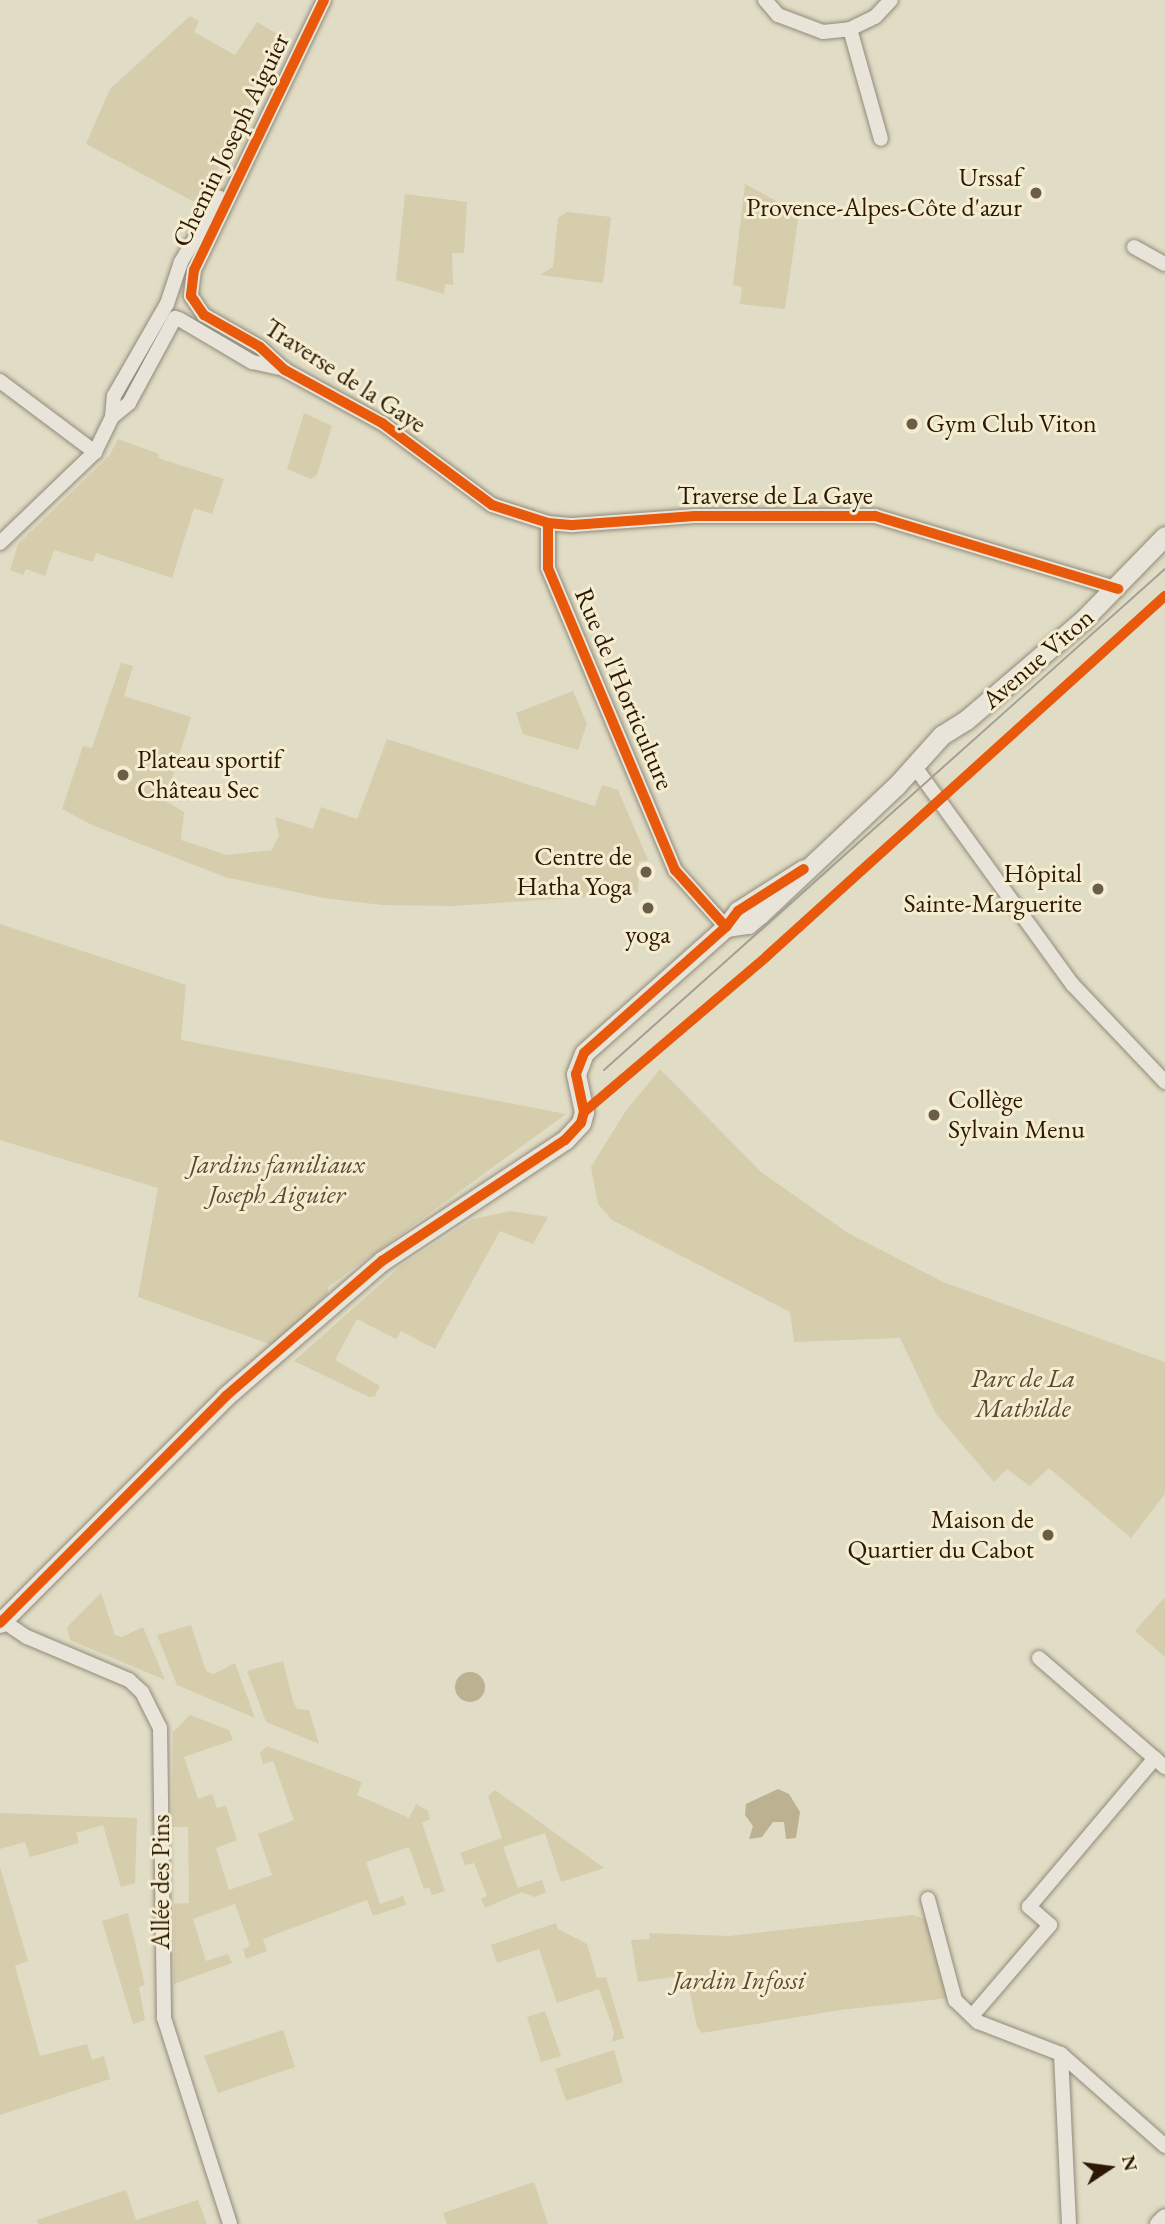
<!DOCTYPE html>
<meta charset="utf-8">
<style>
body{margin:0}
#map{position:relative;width:1165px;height:2224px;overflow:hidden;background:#e1dcc5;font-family:"EB Garamond",serif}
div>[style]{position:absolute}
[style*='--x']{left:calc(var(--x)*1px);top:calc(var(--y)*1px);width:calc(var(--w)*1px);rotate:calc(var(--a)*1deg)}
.green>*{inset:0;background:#d6cdad}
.water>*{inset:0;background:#bcb190}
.round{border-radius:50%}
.roads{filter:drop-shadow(0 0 2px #908b7b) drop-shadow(0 0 2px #908b7b)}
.minor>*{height:14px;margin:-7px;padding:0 7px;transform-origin:7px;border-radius:7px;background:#e8e4d9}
.tertiary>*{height:19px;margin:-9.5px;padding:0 9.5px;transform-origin:9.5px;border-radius:9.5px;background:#e8e4d9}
.tram>*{height:2px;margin:-1px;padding:0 1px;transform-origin:1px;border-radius:1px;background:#a39f94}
.cycleway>*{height:10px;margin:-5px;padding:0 5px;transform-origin:5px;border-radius:5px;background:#e8590c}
.dots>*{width:19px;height:19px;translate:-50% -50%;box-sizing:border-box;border:4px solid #f4edd1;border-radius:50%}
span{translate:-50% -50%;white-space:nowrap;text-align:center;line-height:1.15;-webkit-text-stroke:6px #f4edd1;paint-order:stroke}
.street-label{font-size:26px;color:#2c1803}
.poi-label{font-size:26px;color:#2c1803}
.right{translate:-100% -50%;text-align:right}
.left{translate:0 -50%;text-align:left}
.park-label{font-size:26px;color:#5c4a30;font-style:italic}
.north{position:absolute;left:1074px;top:2133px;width:70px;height:70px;-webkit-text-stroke:5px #f4edd1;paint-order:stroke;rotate:77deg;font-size:19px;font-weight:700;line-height:28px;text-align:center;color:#2c1803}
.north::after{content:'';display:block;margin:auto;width:24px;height:32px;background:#2c1803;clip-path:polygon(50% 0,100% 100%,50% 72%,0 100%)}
</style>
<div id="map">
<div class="green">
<div style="clip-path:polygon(190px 16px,199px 21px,194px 32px,235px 55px,257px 22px,284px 38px,200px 205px,86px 144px,110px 89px)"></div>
<div style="clip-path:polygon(745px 184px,799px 213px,785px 309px,740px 304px,742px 287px,733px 285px)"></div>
<div style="clip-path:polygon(405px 194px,467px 202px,464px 253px,452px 253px,453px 285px,445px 284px,444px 294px,396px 280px)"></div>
<div style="clip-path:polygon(567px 212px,611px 217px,603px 283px,540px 275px,553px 267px,558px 218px)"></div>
<div style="clip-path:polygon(304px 413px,332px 426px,317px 475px,311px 479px,287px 469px)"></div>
<div style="clip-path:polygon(118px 439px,159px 454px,158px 458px,224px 479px,212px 514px,194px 508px,172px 578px,96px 553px,93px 562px,54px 550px,45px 576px,26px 569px,23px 575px,10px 570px,18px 544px,109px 456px)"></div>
<div style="clip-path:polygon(121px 663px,133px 666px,124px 696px,191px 717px,165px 801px,184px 812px,181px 840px,227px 855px,272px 850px,279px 836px,275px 817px,313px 829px,321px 807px,357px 819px,387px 739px,595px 806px,602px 785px,618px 790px,648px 860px,639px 862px,638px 893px,453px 906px,382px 905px,324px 898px,225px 877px,92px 825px,62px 809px,83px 746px,92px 748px)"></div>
<div style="clip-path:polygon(573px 691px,587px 724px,578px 750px,523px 734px,516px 713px)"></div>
<div style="clip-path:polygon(0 924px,186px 985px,181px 1040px,566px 1114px,328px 1287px,328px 1293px,275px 1346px,138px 1297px,158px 1188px,0 1140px)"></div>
<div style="clip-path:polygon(660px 1069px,761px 1172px,848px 1233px,943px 1282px,1165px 1362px,1165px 1494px,1131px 1538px,1049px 1468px,1030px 1486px,1007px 1469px,994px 1482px,936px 1414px,900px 1338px,794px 1342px,790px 1312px,612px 1220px,598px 1204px,591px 1167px,625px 1112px)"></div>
<div style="clip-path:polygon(511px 1211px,548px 1217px,533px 1244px,500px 1231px,435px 1349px,401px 1331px,396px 1339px,357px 1319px,335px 1360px,380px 1386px,375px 1396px,369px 1397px,294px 1361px,402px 1265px,473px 1219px)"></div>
<div style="clip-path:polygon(101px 1593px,115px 1635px,122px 1637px,143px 1627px,165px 1680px,70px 1640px,67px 1627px)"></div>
<div style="clip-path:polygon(1165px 1597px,1165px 1657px,1135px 1631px)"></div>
<div style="clip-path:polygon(191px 1625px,206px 1671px,214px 1674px,235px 1663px,255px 1718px,177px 1685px,157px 1635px)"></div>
<div style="clip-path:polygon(283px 1661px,293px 1701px,297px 1709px,309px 1710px,319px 1744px,266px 1722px,247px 1671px)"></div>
<div style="clip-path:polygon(190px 1715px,229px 1730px,233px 1740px,184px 1757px,198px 1799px,212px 1794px,217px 1808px,226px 1806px,237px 1840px,216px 1848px,229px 1890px,272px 1875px,258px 1834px,294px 1820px,273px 1761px,263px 1764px,260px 1753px,267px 1746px,362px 1782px,357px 1795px,409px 1818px,416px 1804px,428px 1811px,430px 1819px,422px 1823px,445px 1891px,432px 1895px,429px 1887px,424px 1889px,409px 1847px,366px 1862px,380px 1904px,403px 1896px,406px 1905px,373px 1916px,367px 1900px,263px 1939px,267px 1951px,246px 1959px,243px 1949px,250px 1946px,235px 1904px,193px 1919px,206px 1961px,228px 1954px,232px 1963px,174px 1984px,174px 1904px,189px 1903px,188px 1827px,172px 1827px,173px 1732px)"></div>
<div style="clip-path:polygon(495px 1790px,604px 1868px,561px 1882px,545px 1833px,503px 1847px,518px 1888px,542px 1880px,546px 1892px,534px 1897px,522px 1892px,485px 1908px,481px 1899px,487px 1896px,474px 1863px,465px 1865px,460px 1853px,502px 1838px,488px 1796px)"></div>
<div style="clip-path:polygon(0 1813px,137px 1818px,135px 1883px,121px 1887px,103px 1825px,76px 1833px,79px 1843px,30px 1857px,25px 1842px,0 1849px)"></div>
<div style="clip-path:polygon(0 1867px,28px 1961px,15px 1966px,40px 2056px,87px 2044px,92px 2060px,104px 2056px,110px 2079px,0 2115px)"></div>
<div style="clip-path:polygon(128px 1913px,145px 1985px,139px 1987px,145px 2020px,133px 2024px,102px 1921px)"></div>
<div style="clip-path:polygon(913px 1915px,926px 1919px,950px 1998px,840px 2010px,702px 2033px,697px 2027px,688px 1983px,673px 1977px,638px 1982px,631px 1940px,650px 1939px,649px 1933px,730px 1936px)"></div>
<div style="clip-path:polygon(556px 1923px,558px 1929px,587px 1944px,597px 1978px,606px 1977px,624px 2038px,612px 2042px,614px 2032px,599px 1989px,557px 2003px,539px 1949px,497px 1963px,491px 1945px)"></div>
<div style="clip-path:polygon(545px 2011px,561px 2056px,541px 2062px,527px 2017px)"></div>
<div style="clip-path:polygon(283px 2030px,295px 2067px,218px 2093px,204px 2056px)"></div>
<div style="clip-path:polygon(614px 2050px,623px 2082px,566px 2101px,555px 2069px)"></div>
<div style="clip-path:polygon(534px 2182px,548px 2224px,447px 2224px,443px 2213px)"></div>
<div style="clip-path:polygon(126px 2190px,136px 2220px,198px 2200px,207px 2224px,38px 2224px,37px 2220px)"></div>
</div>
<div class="water">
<div class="round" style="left:455px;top:1672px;width:30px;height:30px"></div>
<div style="clip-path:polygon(778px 1789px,789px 1794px,800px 1812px,796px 1838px,786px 1839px,784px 1822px,773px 1822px,762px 1837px,749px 1839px,753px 1826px,745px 1815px,746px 1804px)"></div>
</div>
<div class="roads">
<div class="minor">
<div style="--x:324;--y:0;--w:300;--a:115.7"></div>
<div style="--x:194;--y:270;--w:26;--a:97"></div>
<div style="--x:191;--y:296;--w:23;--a:56"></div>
<div style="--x:204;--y:315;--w:64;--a:29.7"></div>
<div style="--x:260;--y:347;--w:34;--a:43"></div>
<div style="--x:285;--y:370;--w:111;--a:28.7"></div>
<div style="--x:382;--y:423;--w:137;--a:36.7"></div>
<div style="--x:492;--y:505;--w:59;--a:17.8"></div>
<div style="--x:548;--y:523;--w:25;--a:5"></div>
<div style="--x:573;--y:525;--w:122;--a:-4.2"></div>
<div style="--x:695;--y:516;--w:180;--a:0"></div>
<div style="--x:875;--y:516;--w:254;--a:16.7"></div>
<div style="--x:765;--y:0;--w:20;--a:49"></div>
<div style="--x:778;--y:15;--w:48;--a:20.7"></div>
<div style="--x:823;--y:32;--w:27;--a:-6"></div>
<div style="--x:850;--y:29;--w:28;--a:-26"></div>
<div style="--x:875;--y:17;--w:23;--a:-47"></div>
<div style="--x:850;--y:29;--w:114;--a:74.3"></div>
<div style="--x:1134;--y:247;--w:35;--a:29"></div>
<div style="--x:179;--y:319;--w:85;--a:30.5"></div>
<div style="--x:252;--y:362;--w:33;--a:12"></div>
<div style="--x:0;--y:381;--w:119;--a:36.8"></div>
<div style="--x:112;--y:417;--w:22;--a:-39"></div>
<div style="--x:129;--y:403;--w:97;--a:-61.6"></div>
<div style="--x:548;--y:523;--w:45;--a:90"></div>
<div style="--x:548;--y:568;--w:328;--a:67.2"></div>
<div style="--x:675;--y:870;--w:76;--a:48.2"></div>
<div style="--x:0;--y:543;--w:132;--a:-43.8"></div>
<div style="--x:95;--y:452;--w:39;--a:-64"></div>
<div style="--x:112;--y:417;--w:21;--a:-85"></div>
<div style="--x:114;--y:396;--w:106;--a:-60.1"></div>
<div style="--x:167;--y:304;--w:44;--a:-71.6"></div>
<div style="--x:181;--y:262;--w:75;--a:-59.7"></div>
<div style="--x:915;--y:767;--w:269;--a:54.1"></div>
<div style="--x:1073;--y:985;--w:134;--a:46.5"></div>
<div style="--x:3;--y:1621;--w:29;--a:34"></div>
<div style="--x:27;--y:1637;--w:111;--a:22.9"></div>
<div style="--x:129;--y:1680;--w:18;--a:43"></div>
<div style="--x:142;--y:1692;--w:40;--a:63.4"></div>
<div style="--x:160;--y:1728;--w:290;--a:89.2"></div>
<div style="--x:164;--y:2018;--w:216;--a:72.2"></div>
<div style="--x:1039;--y:1658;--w:167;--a:40.9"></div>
<div style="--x:928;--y:1899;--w:105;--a:75"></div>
<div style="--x:955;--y:2000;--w:32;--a:44"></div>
<div style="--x:978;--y:2022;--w:89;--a:21.1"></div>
<div style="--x:1061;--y:2054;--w:139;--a:41.5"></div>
<div style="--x:972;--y:2016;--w:120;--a:-49.4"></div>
<div style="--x:1050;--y:1925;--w:28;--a:-139"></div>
<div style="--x:1029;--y:1907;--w:195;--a:-49.8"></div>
<div style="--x:1061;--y:2054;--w:170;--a:87.3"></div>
</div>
<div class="tertiary">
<div style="--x:726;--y:927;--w:22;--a:-8"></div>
<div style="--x:748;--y:924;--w:16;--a:-40"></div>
<div style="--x:760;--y:914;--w:187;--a:-43.3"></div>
<div style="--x:896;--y:786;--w:69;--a:-48"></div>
<div style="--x:942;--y:735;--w:28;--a:-32"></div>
<div style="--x:966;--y:720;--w:154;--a:-40.5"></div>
<div style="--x:1083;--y:620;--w:117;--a:-45.7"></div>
<div style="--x:0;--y:1623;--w:320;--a:-45.1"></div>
<div style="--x:226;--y:1396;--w:206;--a:-40.9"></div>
<div style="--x:382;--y:1261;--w:219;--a:-33.5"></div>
<div style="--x:565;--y:1140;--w:23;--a:-47"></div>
<div style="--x:581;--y:1123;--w:11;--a:-75"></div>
<div style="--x:584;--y:1112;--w:39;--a:-102"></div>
<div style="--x:576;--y:1074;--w:22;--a:-69"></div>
<div style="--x:584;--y:1053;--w:190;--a:-41.6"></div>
<div style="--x:726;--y:927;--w:20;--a:-53"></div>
<div style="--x:738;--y:911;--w:78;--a:-32.5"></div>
<div style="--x:1159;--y:2224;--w:8;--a:-45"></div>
</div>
</div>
<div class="tram">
<div style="--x:604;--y:1070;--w:752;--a:-41.77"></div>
</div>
<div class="cycleway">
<div style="--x:324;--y:0;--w:300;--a:115.7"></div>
<div style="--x:194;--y:270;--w:26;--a:97"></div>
<div style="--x:191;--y:296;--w:23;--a:56"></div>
<div style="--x:204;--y:315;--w:64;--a:29.7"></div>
<div style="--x:260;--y:347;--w:34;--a:43"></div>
<div style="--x:285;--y:370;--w:111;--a:28.7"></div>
<div style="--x:382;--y:423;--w:137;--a:36.7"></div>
<div style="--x:492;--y:505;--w:59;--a:17.8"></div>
<div style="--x:548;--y:523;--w:25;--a:5"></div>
<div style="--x:573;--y:525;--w:122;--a:-4.2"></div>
<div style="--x:695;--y:516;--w:180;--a:0"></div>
<div style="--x:875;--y:516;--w:254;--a:16.7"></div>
<div style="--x:548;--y:523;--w:45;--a:90"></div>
<div style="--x:548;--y:568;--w:328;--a:67.2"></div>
<div style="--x:675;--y:870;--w:76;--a:48.2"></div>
<div style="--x:584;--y:1112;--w:240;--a:-40.4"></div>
<div style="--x:767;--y:956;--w:537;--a:-42.13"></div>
<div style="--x:0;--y:1623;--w:320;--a:-45.1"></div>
<div style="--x:226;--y:1396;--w:206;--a:-40.9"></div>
<div style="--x:382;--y:1261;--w:219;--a:-33.5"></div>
<div style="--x:565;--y:1140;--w:23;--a:-47"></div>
<div style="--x:581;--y:1123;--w:11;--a:-75"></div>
<div style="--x:584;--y:1112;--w:39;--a:-102"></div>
<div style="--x:576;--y:1074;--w:22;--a:-69"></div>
<div style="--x:584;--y:1053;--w:190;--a:-41.6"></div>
<div style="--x:726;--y:927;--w:20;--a:-53"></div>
<div style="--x:738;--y:911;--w:78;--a:-32.5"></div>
</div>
<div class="dots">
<div style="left:1036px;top:193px;background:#6b5d47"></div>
<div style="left:912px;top:424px;background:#6b5d47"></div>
<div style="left:123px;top:775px;background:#6b5d47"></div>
<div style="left:646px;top:872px;background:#6b5d47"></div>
<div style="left:1098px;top:889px;background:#6b5d47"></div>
<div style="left:648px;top:908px;background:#6b5d47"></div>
<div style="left:934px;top:1115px;background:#6b5d47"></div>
<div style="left:1048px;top:1535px;background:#6b5d47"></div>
</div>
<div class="street-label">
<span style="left:231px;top:140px;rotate:-64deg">Chemin Joseph Aiguier</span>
<span style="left:345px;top:376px;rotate:33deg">Traverse de la Gaye</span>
<span style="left:775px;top:496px">Traverse de La Gaye</span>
<span style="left:1038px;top:659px;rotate:-41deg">Avenue Viton</span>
<span style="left:624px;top:689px;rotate:67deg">Rue de l'Horticulture</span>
<span style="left:161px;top:1882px;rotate:-90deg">Allée des Pins</span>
</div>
<div class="poi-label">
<span class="right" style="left:1022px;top:193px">Urssaf<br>Provence-Alpes-Côte d'azur</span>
<span class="left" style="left:926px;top:424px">Gym Club Viton</span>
<span class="left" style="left:137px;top:775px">Plateau sportif<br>Château Sec</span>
<span class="right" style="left:632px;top:872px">Centre de<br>Hatha Yoga</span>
<span class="right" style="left:1082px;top:889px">Hôpital<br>Sainte-Marguerite</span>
<span style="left:648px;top:935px">yoga</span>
<span class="left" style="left:948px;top:1115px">Collège<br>Sylvain Menu</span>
<span class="right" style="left:1034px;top:1535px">Maison de<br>Quartier du Cabot</span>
</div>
<div class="park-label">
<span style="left:277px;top:1180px">Jardins familiaux<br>Joseph Aiguier</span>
<span style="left:1023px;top:1394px">Parc de La<br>Mathilde</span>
<span style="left:739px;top:1981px">Jardin Infossi</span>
</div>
<div class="north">N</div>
</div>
